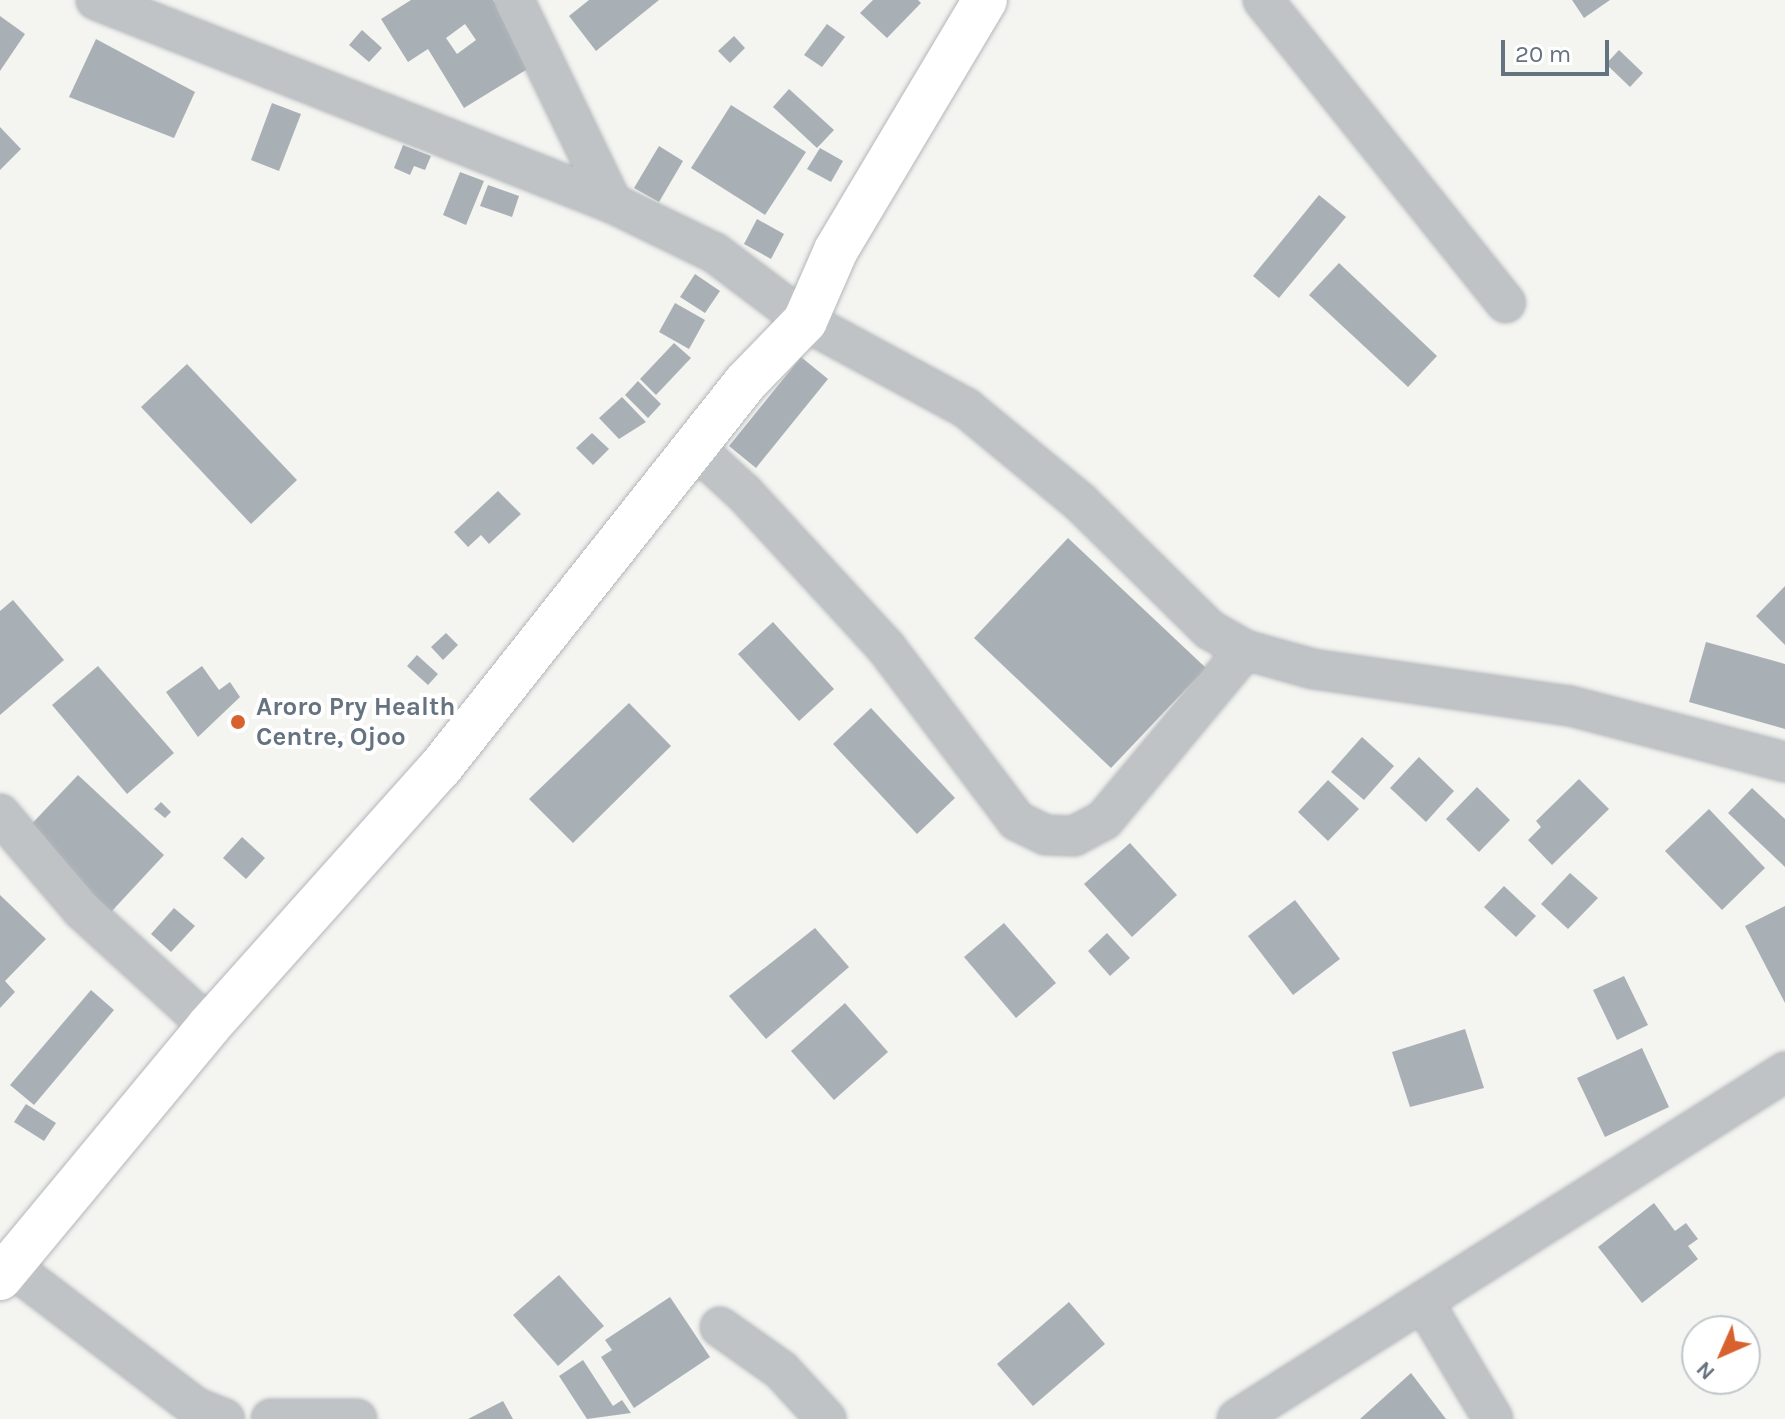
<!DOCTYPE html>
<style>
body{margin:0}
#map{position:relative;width:1785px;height:1419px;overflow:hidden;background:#f4f4f1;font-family:Karla,sans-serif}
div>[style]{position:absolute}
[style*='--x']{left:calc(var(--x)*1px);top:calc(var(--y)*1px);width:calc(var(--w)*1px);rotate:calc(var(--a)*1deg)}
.building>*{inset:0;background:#a9b0b5}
.roads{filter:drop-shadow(0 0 2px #b2b6ba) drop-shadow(0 0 2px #b2b6ba)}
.street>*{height:38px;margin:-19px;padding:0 19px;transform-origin:19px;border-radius:19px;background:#bfc3c6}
.secondary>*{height:44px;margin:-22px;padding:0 22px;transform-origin:22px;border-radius:22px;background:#fff}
.dots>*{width:22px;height:22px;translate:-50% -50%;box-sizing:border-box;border:4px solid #fff;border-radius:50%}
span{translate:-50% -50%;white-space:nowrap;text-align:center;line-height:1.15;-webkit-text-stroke:8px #fff;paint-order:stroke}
.poi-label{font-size:26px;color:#657280;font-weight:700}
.left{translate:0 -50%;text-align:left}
.north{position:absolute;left:1681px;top:1315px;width:80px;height:80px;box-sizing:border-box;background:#fff;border:2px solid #c1c7cc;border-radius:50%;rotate:225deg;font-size:22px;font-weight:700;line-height:32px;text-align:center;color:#657280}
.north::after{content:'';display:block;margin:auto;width:28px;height:36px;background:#d7622e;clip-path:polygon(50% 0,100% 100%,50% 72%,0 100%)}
.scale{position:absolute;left:1501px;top:40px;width:108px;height:36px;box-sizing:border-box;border:4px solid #657280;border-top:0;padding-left:10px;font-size:24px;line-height:28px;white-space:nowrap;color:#657280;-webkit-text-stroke:6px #fff;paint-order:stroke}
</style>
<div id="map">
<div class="building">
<div style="clip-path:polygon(evenodd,411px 0,493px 0,534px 65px,464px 108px,428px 49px,408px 62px,381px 19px,411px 0,465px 24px,476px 40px,457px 54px,446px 38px,465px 24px)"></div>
<div style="clip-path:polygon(589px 0,659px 0,596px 51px,569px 16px)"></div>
<div style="clip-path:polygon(873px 0,918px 0,921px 3px,887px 38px,860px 13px)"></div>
<div style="clip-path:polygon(1572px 0,1610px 0,1584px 18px)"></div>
<div style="clip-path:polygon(0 16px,25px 34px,0 71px)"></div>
<div style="clip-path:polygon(827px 24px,845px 37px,822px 67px,804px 55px)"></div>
<div style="clip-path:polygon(362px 30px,382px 48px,369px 62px,349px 45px)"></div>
<div style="clip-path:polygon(734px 36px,745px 48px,730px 63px,718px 51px)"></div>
<div style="clip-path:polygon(96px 39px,195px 92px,174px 138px,69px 97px)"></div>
<div style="clip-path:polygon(1619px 50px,1643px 73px,1630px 87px,1606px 64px)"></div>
<div style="clip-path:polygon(789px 89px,834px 130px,817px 148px,773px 107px)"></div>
<div style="clip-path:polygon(272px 103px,301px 114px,279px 171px,251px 160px)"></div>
<div style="clip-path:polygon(731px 105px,806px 152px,765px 215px,691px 168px)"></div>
<div style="clip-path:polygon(0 127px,21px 149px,0 170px)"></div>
<div style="clip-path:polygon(403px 145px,431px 156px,425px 170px,414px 166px,410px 175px,394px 168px)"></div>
<div style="clip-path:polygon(659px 146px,683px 161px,659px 202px,634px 188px)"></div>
<div style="clip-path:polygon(820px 148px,843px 161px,831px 182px,807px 169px)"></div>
<div style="clip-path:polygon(460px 172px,484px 181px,466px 225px,443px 215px)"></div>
<div style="clip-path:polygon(488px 185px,519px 196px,512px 217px,480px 206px)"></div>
<div style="clip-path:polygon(1319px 195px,1346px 217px,1279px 298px,1253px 276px)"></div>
<div style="clip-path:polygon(757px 219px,784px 234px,771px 259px,744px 244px)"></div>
<div style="clip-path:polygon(1339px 263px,1437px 356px,1408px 387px,1309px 295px)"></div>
<div style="clip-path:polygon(695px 274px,720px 291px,705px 313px,680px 297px)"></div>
<div style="clip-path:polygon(675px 303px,705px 320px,689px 349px,659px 332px)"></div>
<div style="clip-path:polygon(674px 343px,691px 358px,656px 395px,640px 379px)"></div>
<div style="clip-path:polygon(801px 357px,828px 379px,756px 468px,729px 446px)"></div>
<div style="clip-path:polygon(187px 364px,297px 480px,251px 524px,141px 407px)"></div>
<div style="clip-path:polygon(638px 381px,661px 404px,648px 418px,625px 395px)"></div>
<div style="clip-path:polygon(622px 397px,646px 422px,619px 439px,599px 418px)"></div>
<div style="clip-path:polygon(592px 433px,609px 449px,593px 465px,576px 448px)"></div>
<div style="clip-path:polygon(498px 491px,521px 514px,489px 544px,481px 535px,468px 547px,454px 532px)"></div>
<div style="clip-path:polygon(1068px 538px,1206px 668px,1111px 768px,974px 638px)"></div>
<div style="clip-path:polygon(1785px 586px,1785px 645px,1756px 616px)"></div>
<div style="clip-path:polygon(13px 600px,64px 660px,0 715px,0 611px)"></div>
<div style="clip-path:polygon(773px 622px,834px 689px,799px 721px,738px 654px)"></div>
<div style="clip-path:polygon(446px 633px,458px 645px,443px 660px,431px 647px)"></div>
<div style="clip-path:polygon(1706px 642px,1785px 664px,1785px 729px,1689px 702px)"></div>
<div style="clip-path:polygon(417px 655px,438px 674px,428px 685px,407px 666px)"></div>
<div style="clip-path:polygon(98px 666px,174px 753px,127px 794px,52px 705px)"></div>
<div style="clip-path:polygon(202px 666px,219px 690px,230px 682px,240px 697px,198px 737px,166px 692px)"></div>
<div style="clip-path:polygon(629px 703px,671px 746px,573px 843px,529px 799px)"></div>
<div style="clip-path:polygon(871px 708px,955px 798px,917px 834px,833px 744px)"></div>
<div style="clip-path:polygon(1362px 737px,1394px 766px,1364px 800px,1331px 772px)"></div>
<div style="clip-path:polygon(1419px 757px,1454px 791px,1426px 822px,1390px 788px)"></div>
<div style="clip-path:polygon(78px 775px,164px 855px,111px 912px,24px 832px)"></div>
<div style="clip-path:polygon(1579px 779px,1609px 809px,1552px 865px,1528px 840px,1541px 827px,1536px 821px)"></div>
<div style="clip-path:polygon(1328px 780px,1359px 809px,1328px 841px,1298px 812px)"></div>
<div style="clip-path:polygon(1477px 787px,1510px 820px,1479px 852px,1446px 819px)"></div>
<div style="clip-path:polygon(1752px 788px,1785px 819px,1785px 867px,1728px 813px)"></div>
<div style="clip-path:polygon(161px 802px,171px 812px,165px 818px,154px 809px)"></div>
<div style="clip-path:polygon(1709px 809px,1765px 868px,1722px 910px,1665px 851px)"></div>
<div style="clip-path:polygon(242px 837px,265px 858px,246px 879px,223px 858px)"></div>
<div style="clip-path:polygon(1130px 843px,1177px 895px,1132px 937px,1084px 884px)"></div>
<div style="clip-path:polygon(1570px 873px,1598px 898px,1568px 929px,1541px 904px)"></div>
<div style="clip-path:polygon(1504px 886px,1536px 916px,1516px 937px,1484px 907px)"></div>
<div style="clip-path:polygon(0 895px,46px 939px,5px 981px,15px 992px,0 1008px)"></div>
<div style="clip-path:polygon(1295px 900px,1340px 959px,1293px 995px,1248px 936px)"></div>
<div style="clip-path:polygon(1785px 906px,1785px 1003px,1745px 926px)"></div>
<div style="clip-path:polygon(174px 908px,195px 926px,171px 952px,151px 934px)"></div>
<div style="clip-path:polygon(1004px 923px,1056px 983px,1016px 1018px,964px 957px)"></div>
<div style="clip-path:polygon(815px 928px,849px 967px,766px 1039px,729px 996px)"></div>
<div style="clip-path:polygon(1107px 933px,1130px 958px,1110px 976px,1088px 951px)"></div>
<div style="clip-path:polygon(1624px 976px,1648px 1025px,1617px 1040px,1593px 990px)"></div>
<div style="clip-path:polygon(91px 990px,114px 1010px,34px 1105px,10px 1085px)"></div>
<div style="clip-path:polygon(845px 1003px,888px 1052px,834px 1100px,791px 1051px)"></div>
<div style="clip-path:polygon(1465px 1029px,1484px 1088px,1410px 1107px,1392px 1052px)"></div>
<div style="clip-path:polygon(1642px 1048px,1669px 1107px,1605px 1137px,1577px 1078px)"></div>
<div style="clip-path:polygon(26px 1104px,56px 1123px,44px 1141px,14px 1122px)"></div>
<div style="clip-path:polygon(1654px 1203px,1675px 1231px,1686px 1223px,1698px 1239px,1688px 1246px,1698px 1259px,1642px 1303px,1598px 1247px)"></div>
<div style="clip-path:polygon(559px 1275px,604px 1326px,558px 1366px,513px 1315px)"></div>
<div style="clip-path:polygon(670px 1297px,710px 1357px,634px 1408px,601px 1357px,612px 1350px,605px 1340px)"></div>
<div style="clip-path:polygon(1069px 1302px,1105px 1344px,1033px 1406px,997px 1364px)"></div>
<div style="clip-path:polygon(583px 1360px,613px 1406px,622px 1400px,631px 1413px,587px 1419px,559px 1376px)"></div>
<div style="clip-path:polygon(1411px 1373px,1446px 1419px,1360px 1419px)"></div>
<div style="clip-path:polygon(503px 1401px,513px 1419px,468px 1419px)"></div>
</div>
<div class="roads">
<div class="street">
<div style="--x:96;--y:0;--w:554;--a:21.48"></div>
<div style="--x:612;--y:203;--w:114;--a:25.9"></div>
<div style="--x:715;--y:253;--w:113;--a:37.1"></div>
<div style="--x:805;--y:321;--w:183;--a:28.4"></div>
<div style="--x:966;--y:408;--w:148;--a:39.5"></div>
<div style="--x:1080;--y:502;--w:182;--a:44.6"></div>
<div style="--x:1210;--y:630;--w:40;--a:29.7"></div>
<div style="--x:1245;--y:650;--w:71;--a:15.6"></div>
<div style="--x:1313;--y:669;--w:260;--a:8.2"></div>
<div style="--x:1570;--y:706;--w:222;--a:14.6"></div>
<div style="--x:514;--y:0;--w:225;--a:64.2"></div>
<div style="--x:1263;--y:0;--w:388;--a:51.3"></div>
<div style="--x:683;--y:462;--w:24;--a:-7"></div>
<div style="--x:707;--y:459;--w:52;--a:42.6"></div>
<div style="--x:745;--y:494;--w:207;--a:47.4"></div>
<div style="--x:885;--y:646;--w:219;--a:53"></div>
<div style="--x:1017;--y:821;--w:32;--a:26"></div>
<div style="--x:1046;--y:835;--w:28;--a:2"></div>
<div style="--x:1074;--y:836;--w:34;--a:-28"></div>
<div style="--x:1104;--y:820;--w:221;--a:-50.3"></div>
<div style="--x:0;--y:814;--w:126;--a:49.5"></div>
<div style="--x:82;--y:910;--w:172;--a:42.4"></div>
<div style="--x:10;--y:1266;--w:233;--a:37.3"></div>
<div style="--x:195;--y:1407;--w:32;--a:22"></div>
<div style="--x:1423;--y:1301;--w:137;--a:59.3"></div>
<div style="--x:720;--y:1327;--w:75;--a:35.2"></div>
<div style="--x:781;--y:1370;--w:67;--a:47.4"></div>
<div style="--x:271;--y:1419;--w:86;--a:0"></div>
<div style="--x:1237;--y:1419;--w:649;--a:-32.34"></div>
</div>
<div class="secondary">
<div style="--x:0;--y:1278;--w:327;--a:-50.3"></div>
<div style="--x:209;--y:1026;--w:346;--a:-48.2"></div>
<div style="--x:440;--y:768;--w:491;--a:-51.6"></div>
<div style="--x:745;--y:383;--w:86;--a:-45.9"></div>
<div style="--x:805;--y:321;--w:77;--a:-66.4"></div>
<div style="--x:836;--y:250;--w:291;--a:-59.2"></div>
</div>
</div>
<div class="dots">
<div style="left:238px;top:722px;background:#d7622e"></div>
</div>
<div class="poi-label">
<span class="left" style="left:256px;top:722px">Aroro Pry Health<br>Centre, Ojoo</span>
</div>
<div class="north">N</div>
<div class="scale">20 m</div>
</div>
